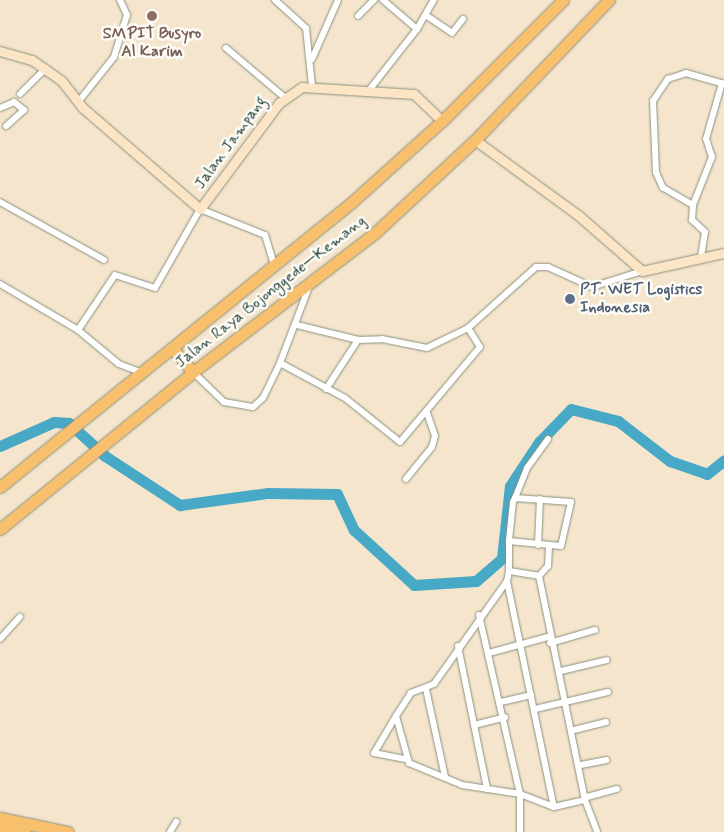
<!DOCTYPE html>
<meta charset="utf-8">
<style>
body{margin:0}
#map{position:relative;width:724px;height:832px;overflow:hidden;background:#f4e5cc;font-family:Mynerve,sans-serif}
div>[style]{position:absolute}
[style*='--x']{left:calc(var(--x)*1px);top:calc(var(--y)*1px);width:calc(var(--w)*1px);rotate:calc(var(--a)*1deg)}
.river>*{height:11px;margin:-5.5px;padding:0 5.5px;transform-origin:5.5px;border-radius:5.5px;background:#47a9c6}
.roads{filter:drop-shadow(0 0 1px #8a9180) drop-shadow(0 0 1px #8a9180)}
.street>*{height:6px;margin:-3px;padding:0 3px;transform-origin:3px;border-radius:3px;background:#fff}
.secondary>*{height:9px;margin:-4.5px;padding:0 4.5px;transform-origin:4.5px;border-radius:4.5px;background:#fce5c4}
.highway>*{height:11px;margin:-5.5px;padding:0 5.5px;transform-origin:5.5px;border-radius:5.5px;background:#f8bf6c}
.dots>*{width:14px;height:14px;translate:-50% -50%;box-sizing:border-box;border:2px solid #fdfcf7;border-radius:50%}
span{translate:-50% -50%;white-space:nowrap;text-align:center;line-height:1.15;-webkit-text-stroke:5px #fdfcf7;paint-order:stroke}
.education-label{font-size:16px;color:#785e54;font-weight:700}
.street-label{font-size:16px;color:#1f3d34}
.service-label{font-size:16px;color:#4e5e75;font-weight:700}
.left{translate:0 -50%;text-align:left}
</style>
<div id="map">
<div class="river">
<div style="--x:0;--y:446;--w:59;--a:-24"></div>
<div style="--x:54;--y:422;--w:15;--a:4"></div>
<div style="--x:69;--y:423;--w:49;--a:42.5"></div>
<div style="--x:105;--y:456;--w:90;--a:33.2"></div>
<div style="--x:180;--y:505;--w:89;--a:-7.8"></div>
<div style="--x:268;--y:493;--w:69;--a:0.8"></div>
<div style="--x:337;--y:494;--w:40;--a:65"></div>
<div style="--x:354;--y:530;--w:81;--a:42.5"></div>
<div style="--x:414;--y:585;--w:62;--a:-3.7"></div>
<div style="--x:476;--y:581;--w:35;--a:-41"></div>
<div style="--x:502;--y:558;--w:72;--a:-83.7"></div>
<div style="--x:510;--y:486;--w:53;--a:-56.6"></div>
<div style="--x:539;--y:442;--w:46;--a:-45.9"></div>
<div style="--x:571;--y:409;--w:49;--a:14.3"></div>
<div style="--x:618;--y:421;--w:66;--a:37.6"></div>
<div style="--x:670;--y:461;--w:39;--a:19"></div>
<div style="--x:707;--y:474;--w:22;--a:-39"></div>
</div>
<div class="roads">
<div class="street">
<div style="--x:275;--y:0;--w:42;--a:42.1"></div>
<div style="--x:306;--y:28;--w:58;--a:84.1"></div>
<div style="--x:383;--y:0;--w:45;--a:40.5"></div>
<div style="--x:417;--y:29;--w:34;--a:-60"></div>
<div style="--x:358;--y:16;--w:23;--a:-45"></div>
<div style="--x:427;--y:16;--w:30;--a:34"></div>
<div style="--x:452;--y:33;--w:18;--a:-52"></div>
<div style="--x:226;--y:48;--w:76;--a:40.2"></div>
<div style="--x:312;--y:59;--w:64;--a:-66.2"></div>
<div style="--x:370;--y:89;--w:76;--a:-51.9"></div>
<div style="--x:20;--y:94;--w:37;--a:-45"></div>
<div style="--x:79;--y:101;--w:56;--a:-51.5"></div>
<div style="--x:114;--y:57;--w:44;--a:-72.8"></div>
<div style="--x:127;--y:15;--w:17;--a:-115"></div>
<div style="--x:0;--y:108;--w:15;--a:-23"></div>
<div style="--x:14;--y:102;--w:13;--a:39"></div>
<div style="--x:24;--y:110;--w:24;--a:138"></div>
<div style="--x:0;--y:202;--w:119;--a:29.1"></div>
<div style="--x:693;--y:205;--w:34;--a:-150"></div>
<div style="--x:663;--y:188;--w:17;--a:-114"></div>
<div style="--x:656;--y:172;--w:71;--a:-92.4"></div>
<div style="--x:653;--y:101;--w:27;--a:-56"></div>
<div style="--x:668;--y:79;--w:19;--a:-18"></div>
<div style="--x:686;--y:73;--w:40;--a:16"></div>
<div style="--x:701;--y:257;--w:25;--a:-81"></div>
<div style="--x:705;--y:232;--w:18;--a:-137"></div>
<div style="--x:692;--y:220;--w:15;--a:-86"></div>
<div style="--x:693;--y:205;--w:52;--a:-68.4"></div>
<div style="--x:712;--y:157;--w:19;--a:-108"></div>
<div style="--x:706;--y:139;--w:58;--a:-74.1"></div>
<div style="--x:0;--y:284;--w:91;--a:30.5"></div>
<div style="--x:78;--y:330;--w:66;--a:-56.1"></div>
<div style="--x:115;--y:275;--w:42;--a:18"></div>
<div style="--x:155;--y:288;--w:91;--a:-60.3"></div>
<div style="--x:200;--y:209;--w:70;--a:21.8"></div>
<div style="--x:265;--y:235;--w:28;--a:73"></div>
<div style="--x:309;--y:287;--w:81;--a:110.9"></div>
<div style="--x:280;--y:363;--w:74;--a:28.3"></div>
<div style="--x:345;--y:398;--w:70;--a:38.7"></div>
<div style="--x:400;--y:442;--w:124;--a:-49.9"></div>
<div style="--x:480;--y:347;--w:22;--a:-122"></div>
<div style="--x:297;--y:325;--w:63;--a:13.8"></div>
<div style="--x:358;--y:340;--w:24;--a:-2"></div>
<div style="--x:382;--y:339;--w:46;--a:11.3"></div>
<div style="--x:427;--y:348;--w:46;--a:-26"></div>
<div style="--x:468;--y:328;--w:91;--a:-41.9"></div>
<div style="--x:536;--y:267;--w:12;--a:0"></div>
<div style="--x:548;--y:267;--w:48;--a:24.4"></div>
<div style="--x:592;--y:287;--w:52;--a:-17.7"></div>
<div style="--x:78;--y:330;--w:53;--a:39.7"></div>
<div style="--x:119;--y:364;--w:26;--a:21"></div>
<div style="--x:193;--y:372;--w:43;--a:44.1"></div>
<div style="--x:224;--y:402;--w:29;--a:10"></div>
<div style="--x:253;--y:407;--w:13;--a:-42"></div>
<div style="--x:263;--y:398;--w:39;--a:-64"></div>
<div style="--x:326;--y:389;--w:59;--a:-56.9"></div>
<div style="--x:406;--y:479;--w:41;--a:-50.9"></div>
<div style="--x:432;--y:447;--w:11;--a:-75"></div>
<div style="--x:435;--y:436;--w:24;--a:-109"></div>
<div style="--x:515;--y:498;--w:32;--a:-68"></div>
<div style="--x:527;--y:468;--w:36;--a:-54"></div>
<div style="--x:509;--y:541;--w:52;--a:5.5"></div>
<div style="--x:561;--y:546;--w:45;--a:-77.2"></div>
<div style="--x:571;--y:502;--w:56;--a:-175.9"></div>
<div style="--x:515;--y:498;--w:4;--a:117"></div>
<div style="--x:513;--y:502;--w:39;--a:96"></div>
<div style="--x:509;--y:541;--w:30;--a:90"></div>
<div style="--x:509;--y:571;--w:10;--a:101"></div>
<div style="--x:507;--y:581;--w:126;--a:125.3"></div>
<div style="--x:434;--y:684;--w:25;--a:159"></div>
<div style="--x:411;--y:693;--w:27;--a:123"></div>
<div style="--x:396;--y:716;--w:49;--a:74.5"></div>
<div style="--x:409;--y:763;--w:57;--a:22.5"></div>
<div style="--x:462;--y:785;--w:59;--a:8.8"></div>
<div style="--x:520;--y:794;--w:38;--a:90"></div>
<div style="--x:538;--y:545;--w:46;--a:-87.5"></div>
<div style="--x:509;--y:571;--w:30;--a:9"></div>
<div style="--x:539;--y:576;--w:229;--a:78.4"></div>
<div style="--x:539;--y:576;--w:13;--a:-48"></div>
<div style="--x:548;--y:566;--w:20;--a:-87"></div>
<div style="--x:507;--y:581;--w:231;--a:78.3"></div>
<div style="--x:479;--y:615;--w:184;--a:77.1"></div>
<div style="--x:520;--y:794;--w:36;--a:21"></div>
<div style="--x:554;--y:807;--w:32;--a:-13"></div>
<div style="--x:585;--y:800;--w:34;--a:69"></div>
<div style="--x:0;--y:639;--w:30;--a:-48"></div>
<div style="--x:550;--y:643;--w:47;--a:-16.1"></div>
<div style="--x:458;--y:646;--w:146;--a:78.5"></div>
<div style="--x:489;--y:653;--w:61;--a:-15.2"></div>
<div style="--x:561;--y:671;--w:47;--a:-13.4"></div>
<div style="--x:426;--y:689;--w:90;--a:77.8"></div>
<div style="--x:501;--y:702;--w:31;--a:-13"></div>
<div style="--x:535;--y:709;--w:75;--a:-13.1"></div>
<div style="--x:396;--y:716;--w:43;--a:120.7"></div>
<div style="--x:374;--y:753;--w:32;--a:11"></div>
<div style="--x:474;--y:725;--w:32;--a:-14"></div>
<div style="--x:574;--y:730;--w:33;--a:-14"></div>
<div style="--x:581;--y:765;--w:26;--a:-11"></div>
<div style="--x:587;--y:797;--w:31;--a:-15"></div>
<div style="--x:170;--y:832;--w:12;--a:-59"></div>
</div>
<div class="secondary">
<div style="--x:0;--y:51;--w:33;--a:16"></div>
<div style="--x:32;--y:60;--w:35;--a:35"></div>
<div style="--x:61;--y:80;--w:36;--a:52"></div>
<div style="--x:83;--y:108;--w:155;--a:40.8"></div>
<div style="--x:200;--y:209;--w:132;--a:-53.3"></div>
<div style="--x:279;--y:103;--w:28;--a:-35"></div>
<div style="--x:302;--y:87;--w:112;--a:3.6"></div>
<div style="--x:414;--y:94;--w:39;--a:44"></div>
<div style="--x:475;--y:140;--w:127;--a:36.1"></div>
<div style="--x:578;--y:215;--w:85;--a:41.2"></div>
<div style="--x:642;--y:271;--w:84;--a:-12.4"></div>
</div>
<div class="highway">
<div style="--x:174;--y:350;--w:29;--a:49"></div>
<div style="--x:0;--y:487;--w:453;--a:-39"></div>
<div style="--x:352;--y:202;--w:121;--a:-42"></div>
<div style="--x:442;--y:121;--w:171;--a:-45"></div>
<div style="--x:0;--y:529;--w:249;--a:-39.1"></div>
<div style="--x:193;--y:372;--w:230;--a:-37.4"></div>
<div style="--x:376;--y:232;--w:135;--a:-42.9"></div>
<div style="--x:475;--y:140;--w:194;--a:-46.3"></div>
<div style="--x:0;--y:818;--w:69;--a:11.6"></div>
<div style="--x:0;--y:827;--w:25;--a:2"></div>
</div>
</div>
<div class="dots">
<div style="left:152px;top:16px;background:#8d6e63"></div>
<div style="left:570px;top:299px;background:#5c6f8a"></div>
</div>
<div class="education-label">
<span style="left:152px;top:43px">SMPIT Busyro<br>Al Karim</span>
</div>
<div class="street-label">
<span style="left:231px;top:143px;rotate:-54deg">Jalan Jampang</span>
<span style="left:271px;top:292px;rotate:-38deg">Jalan Raya Bojonggede—Kemang</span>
</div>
<div class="service-label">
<span class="left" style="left:580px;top:299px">PT. WET Logistics<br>Indonesia</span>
</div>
</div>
